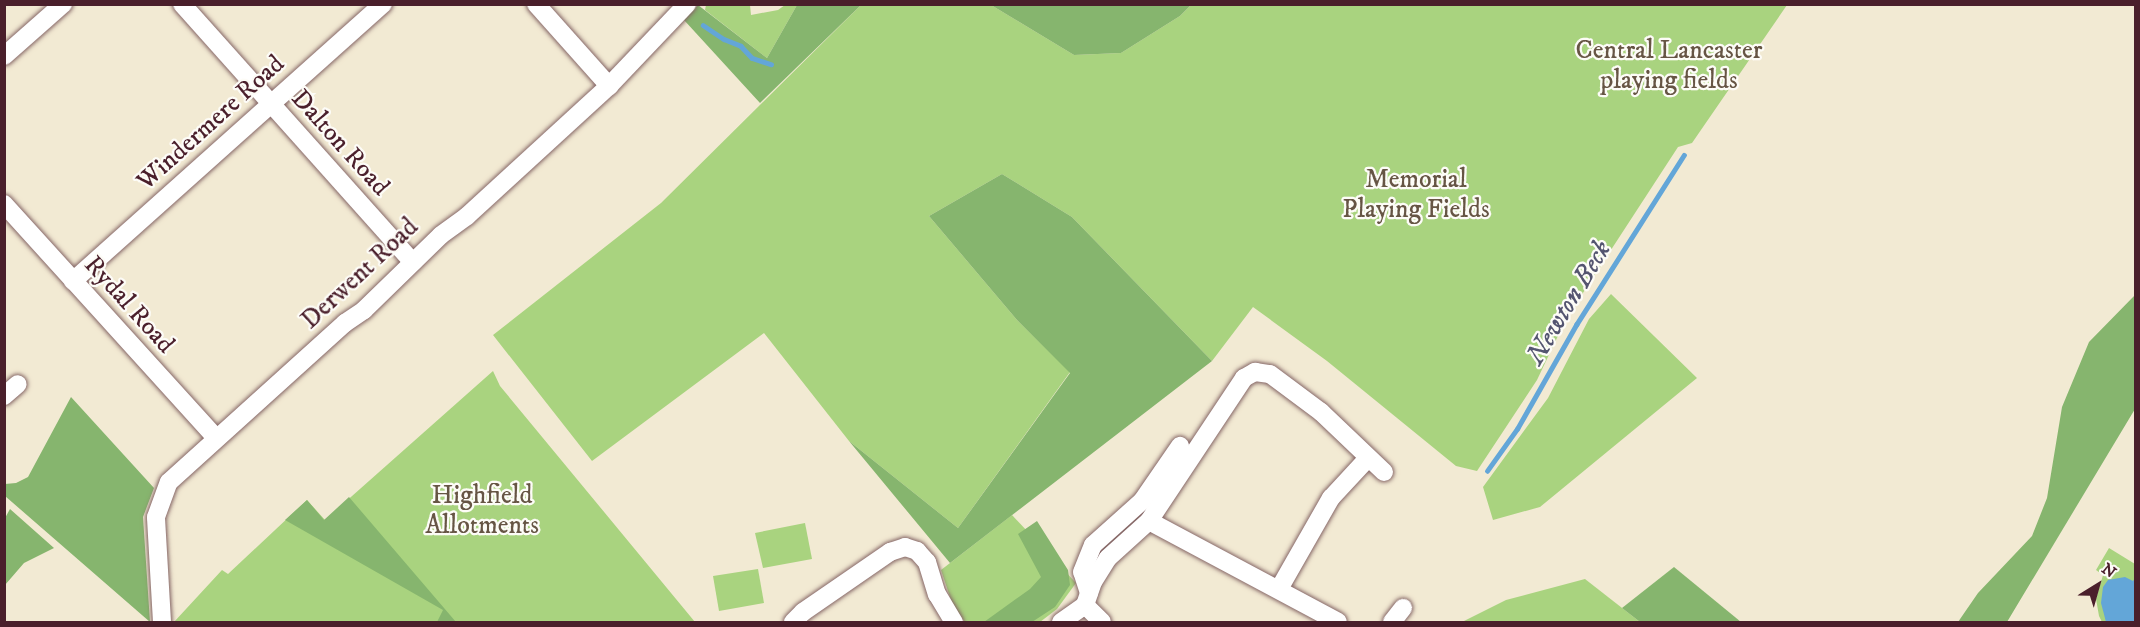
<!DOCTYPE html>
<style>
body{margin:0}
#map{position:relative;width:2140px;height:627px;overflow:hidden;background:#f2ead3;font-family:"IM FELL DW Pica",serif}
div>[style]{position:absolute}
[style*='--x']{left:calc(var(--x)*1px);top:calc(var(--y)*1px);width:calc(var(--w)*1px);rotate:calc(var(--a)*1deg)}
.green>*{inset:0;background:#a9d37f}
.forest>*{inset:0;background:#86b56e}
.water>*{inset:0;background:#63a6d8}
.stream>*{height:4.5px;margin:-2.25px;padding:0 2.25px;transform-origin:2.25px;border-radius:2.25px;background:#63a6d8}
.roads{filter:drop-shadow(0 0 2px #856666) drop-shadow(0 0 2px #856666)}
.street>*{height:18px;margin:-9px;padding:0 9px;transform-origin:9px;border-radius:9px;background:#fff}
span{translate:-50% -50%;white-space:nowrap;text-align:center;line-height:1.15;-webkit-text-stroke:4.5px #fdfcf7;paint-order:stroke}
.park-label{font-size:26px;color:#654}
.street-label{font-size:26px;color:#4a1f2b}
.water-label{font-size:27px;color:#545570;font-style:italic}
.frame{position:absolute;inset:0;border:6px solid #4a1f2b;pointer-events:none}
.north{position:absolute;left:2068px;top:555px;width:60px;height:60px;-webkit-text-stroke:4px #fdfcf7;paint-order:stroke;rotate:37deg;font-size:16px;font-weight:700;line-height:24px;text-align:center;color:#4a1f2b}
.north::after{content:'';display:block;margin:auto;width:21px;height:27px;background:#4a1f2b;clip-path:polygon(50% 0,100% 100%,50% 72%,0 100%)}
</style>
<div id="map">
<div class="green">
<div style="clip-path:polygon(706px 5px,750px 5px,751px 15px,778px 10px,785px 5px,797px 5px,767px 58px,705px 10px)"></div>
<div style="clip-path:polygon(861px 5px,991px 5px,1074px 55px,1121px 53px,1180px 16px,1191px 5px,1787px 5px,1692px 143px,1678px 147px,1566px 319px,1537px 380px,1477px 471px,1456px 466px,1327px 361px,1253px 307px,1212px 361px,1072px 217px,1002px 174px,929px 216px,1017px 320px,1070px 372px,958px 528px,849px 441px,764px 333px,592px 461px,493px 335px,661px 203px)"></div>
<div style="clip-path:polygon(1611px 294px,1697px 378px,1540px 507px,1493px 520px,1483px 487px,1548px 398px,1589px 319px)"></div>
<div style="clip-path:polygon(493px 371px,500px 386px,695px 622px,174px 622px,222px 570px,228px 574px,307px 500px,325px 520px)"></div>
<div style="clip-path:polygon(1012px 515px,1076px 583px,1057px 609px,1040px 622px,965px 622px,953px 606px,941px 570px)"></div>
<div style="clip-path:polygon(805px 523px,812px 559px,763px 568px,755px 533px)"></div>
<div style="clip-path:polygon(2109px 548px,2135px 564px,2135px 622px,2102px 622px,2099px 616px,2096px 599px,2103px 575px,2096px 570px)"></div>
<div style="clip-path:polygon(758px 569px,764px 603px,719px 611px,713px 576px)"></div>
<div style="clip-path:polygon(1585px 579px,1640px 622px,1462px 622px,1506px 600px)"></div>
</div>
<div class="forest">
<div style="clip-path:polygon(698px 5px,767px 58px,797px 5px,861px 5px,760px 103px,684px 20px)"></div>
<div style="clip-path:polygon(991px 5px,1191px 5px,1180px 16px,1121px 53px,1074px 55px)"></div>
<div style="clip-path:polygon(1002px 174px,1072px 217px,1212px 361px,950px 563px,849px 441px,958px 528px,1070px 373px,1017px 320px,929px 216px)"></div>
<div style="clip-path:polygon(2135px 295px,2135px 409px,2007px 622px,1958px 622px,1978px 593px,2032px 536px,2047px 498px,2062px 407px,2089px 342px)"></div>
<div style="clip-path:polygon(71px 397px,154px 488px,143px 517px,150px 622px,5px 496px,5px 484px,16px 483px,28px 477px)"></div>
<div style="clip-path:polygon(349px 497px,456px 622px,437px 622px,443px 610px,285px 520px,307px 500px,324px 520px)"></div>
<div style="clip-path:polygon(10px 509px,54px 548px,24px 563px,5px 585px,5px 518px)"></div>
<div style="clip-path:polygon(1037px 521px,1068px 570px,1070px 585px,1055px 607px,1032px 622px,984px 622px,1030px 589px,1041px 577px,1018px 534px)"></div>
<div style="clip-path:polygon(1674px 567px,1741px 622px,1640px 622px,1622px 608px)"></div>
</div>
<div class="water">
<div style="clip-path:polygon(2125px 577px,2133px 581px,2135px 578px,2135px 622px,2106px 622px,2101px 603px,2103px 587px,2108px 580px)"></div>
</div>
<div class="stream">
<div style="--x:703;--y:25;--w:25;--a:34"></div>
<div style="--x:724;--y:39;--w:18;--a:22"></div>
<div style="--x:741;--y:46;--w:16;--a:47"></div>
<div style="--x:752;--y:58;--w:20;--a:18"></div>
<div style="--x:1487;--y:471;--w:52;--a:-54.5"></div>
<div style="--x:1517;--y:429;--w:120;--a:-60.4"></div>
<div style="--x:1576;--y:325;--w:201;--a:-57.6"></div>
</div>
<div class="roads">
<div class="street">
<div style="--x:182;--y:4;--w:346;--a:48.2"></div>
<div style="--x:536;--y:4;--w:110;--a:48.3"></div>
<div style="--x:4;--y:56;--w:79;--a:-41.4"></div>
<div style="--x:4;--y:204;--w:316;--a:47.8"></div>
<div style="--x:73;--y:281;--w:416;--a:-41.8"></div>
<div style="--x:4;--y:396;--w:18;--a:-41"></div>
<div style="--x:1149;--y:521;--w:214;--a:28.1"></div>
<div style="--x:1279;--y:589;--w:105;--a:-60.3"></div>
<div style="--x:1331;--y:498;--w:54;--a:-47.2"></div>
<div style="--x:1089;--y:593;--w:22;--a:-108"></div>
<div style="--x:1082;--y:572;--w:29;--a:-68"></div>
<div style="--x:1093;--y:545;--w:66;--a:-41.9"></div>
<div style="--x:1142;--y:501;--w:67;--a:-55.4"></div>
<div style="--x:1085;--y:605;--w:24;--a:45"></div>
<div style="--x:162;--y:622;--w:105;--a:-93.3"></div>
<div style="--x:156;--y:517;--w:37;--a:-70"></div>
<div style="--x:169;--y:482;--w:237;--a:-42.1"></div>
<div style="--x:345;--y:323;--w:23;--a:-34"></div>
<div style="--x:364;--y:310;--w:107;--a:-44.2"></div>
<div style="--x:441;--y:235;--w:32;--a:-36"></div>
<div style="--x:467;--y:216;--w:193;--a:-42.5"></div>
<div style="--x:609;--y:86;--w:113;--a:-46.4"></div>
<div style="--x:793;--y:622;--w:14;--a:-45"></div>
<div style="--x:803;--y:612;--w:106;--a:-34.6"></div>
<div style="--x:890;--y:552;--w:16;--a:-18"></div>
<div style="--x:905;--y:547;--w:13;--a:18"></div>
<div style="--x:917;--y:551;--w:15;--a:48"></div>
<div style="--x:927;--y:562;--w:34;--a:73"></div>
<div style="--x:937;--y:594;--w:33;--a:59"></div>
<div style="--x:1061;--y:622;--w:29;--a:-35"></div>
<div style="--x:1085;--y:605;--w:24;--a:-71"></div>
<div style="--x:1093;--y:582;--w:28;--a:-58"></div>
<div style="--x:1108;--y:558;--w:55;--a:-42.1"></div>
<div style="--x:1149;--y:521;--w:172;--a:-56.4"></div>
<div style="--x:1244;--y:378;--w:13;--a:-29"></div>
<div style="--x:1255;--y:372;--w:15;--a:8"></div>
<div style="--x:1270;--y:374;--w:64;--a:36.7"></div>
<div style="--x:1321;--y:412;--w:87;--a:43.6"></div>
<div style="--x:1392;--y:622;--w:18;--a:-52"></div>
</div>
</div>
<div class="park-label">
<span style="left:1669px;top:66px">Central Lancaster<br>playing fields</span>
<span style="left:1416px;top:195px">Memorial<br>Playing Fields</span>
<span style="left:482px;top:511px">Highfield<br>Allotments</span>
</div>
<div class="street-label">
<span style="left:211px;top:123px;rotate:-42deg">Windermere Road</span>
<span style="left:340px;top:143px;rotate:48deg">Dalton Road</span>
<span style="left:360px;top:274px;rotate:-43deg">Derwent Road</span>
<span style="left:129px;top:305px;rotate:48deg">Rydal Road</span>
</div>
<div class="water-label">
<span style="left:1569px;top:303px;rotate:-59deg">Newton Beck</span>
</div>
<div class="frame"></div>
<div class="north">N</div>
</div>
